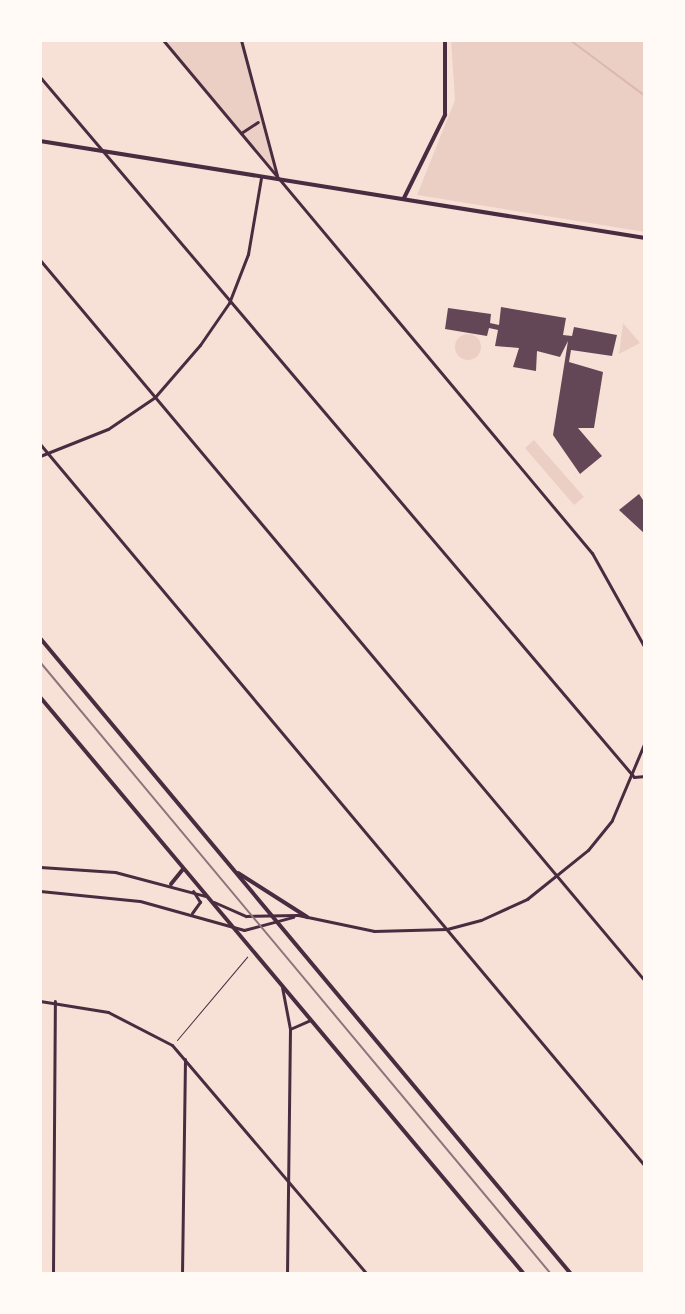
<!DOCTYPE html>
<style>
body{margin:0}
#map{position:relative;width:685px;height:1314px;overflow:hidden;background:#f7e1d7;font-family:Karla,sans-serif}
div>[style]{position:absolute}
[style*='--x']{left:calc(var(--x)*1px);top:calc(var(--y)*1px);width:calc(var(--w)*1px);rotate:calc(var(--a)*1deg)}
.green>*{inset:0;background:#ebcfc5}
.round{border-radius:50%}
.stream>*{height:2px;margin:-1px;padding:0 1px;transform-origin:1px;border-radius:1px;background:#dcb8b0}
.building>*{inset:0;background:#644757}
.path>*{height:1px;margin:-0.5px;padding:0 0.5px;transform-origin:0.5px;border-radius:0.5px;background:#4a2c40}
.minor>*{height:3px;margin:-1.5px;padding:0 1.5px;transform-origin:1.5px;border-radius:1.5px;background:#4a2c40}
.tertiary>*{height:4px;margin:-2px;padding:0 2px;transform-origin:2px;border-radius:2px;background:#4a2c40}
.secondary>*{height:4px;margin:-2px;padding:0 2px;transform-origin:2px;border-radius:2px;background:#4a2c40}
.tram>*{height:2px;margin:-1px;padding:0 1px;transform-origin:1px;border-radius:1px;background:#8f747c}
span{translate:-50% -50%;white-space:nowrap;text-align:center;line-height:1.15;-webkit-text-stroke:8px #fffaf5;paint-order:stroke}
.frame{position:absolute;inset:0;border:42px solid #fffaf5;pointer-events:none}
</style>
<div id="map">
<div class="green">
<div style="clip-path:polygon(163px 40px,241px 40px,278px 179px)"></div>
<div style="clip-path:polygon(451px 40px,645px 40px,645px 232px,417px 195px,455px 100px)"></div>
<div style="clip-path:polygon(623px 323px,640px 343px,619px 354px)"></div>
<div class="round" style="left:455px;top:334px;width:26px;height:26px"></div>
<div style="clip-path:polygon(534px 440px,584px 497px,574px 505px,525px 448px)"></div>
</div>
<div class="stream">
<div style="--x:570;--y:40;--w:94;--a:36.7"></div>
</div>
<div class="building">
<div style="clip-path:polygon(501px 307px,566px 318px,563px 335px,572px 336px,574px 327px,617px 335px,612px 356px,571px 350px,569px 362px,603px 372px,594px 428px,578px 428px,602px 456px,580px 474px,553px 435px,568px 341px,560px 357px,537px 351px,536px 371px,513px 367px,519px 348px,495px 346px,498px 330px,489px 328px,487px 336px,445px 329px,448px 308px,491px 314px,490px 323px,499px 325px)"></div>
<div style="clip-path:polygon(639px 494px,645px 503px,645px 534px,619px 510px)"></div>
</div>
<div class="path">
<div style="--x:177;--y:1040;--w:109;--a:-49.9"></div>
</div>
<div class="minor">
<div style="--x:163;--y:40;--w:669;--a:50.1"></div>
<div style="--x:592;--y:553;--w:109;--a:60.8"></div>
<div style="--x:241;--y:40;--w:140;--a:75.1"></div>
<div style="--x:40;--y:77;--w:918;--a:49.68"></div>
<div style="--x:241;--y:133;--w:20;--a:-33"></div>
<div style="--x:40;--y:260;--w:941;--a:50"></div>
<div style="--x:40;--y:444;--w:942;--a:50.04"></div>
<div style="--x:40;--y:456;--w:73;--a:-21.7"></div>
<div style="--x:108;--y:429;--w:57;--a:-34.2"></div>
<div style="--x:155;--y:397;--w:69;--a:-49.1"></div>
<div style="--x:200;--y:345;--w:51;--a:-55.4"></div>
<div style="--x:229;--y:303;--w:53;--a:-68.8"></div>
<div style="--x:248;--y:254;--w:77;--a:-80.3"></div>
<div style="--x:634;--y:777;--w:11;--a:-5"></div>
<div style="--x:40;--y:867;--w:75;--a:3.8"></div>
<div style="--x:115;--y:872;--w:93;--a:14.9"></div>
<div style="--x:40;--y:891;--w:100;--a:5.7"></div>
<div style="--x:140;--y:901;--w:108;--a:15.6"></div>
<div style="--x:244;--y:930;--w:51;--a:-14.9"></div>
<div style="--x:214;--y:902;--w:35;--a:24"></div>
<div style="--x:246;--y:916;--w:52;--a:-1.1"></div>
<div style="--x:298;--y:915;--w:78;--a:11.9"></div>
<div style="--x:374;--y:931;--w:73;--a:-1.6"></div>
<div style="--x:447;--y:929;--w:35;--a:-15"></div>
<div style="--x:481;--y:920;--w:51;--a:-24.5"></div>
<div style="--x:527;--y:899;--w:78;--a:-38.8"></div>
<div style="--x:588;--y:850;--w:38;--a:-51"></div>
<div style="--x:612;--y:820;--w:85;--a:-67.1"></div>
<div style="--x:192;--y:913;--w:14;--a:-54"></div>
<div style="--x:200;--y:902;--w:13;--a:-122"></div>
<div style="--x:282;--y:987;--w:43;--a:79.2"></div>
<div style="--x:290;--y:1029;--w:245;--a:90.7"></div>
<div style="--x:40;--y:1001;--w:69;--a:9.2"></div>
<div style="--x:108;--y:1012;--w:72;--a:27.3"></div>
<div style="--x:172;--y:1045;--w:301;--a:49.6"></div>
<div style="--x:290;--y:1029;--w:22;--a:-24"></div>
<div style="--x:53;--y:1274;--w:273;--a:-89.6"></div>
<div style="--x:182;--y:1274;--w:215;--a:-89.2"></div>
</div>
<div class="tertiary">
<div style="--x:40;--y:141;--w:613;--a:9.11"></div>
<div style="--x:404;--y:198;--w:93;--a:-63.7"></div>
<div style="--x:445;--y:115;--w:75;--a:-90"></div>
</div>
<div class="secondary">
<div style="--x:40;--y:638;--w:829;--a:50.14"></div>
<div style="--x:40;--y:697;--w:753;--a:50.01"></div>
<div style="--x:238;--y:873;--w:82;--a:32.5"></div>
<div style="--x:171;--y:884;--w:19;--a:-51"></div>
</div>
<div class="tram">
<div style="--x:40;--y:662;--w:797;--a:50.14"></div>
</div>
<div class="frame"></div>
</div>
